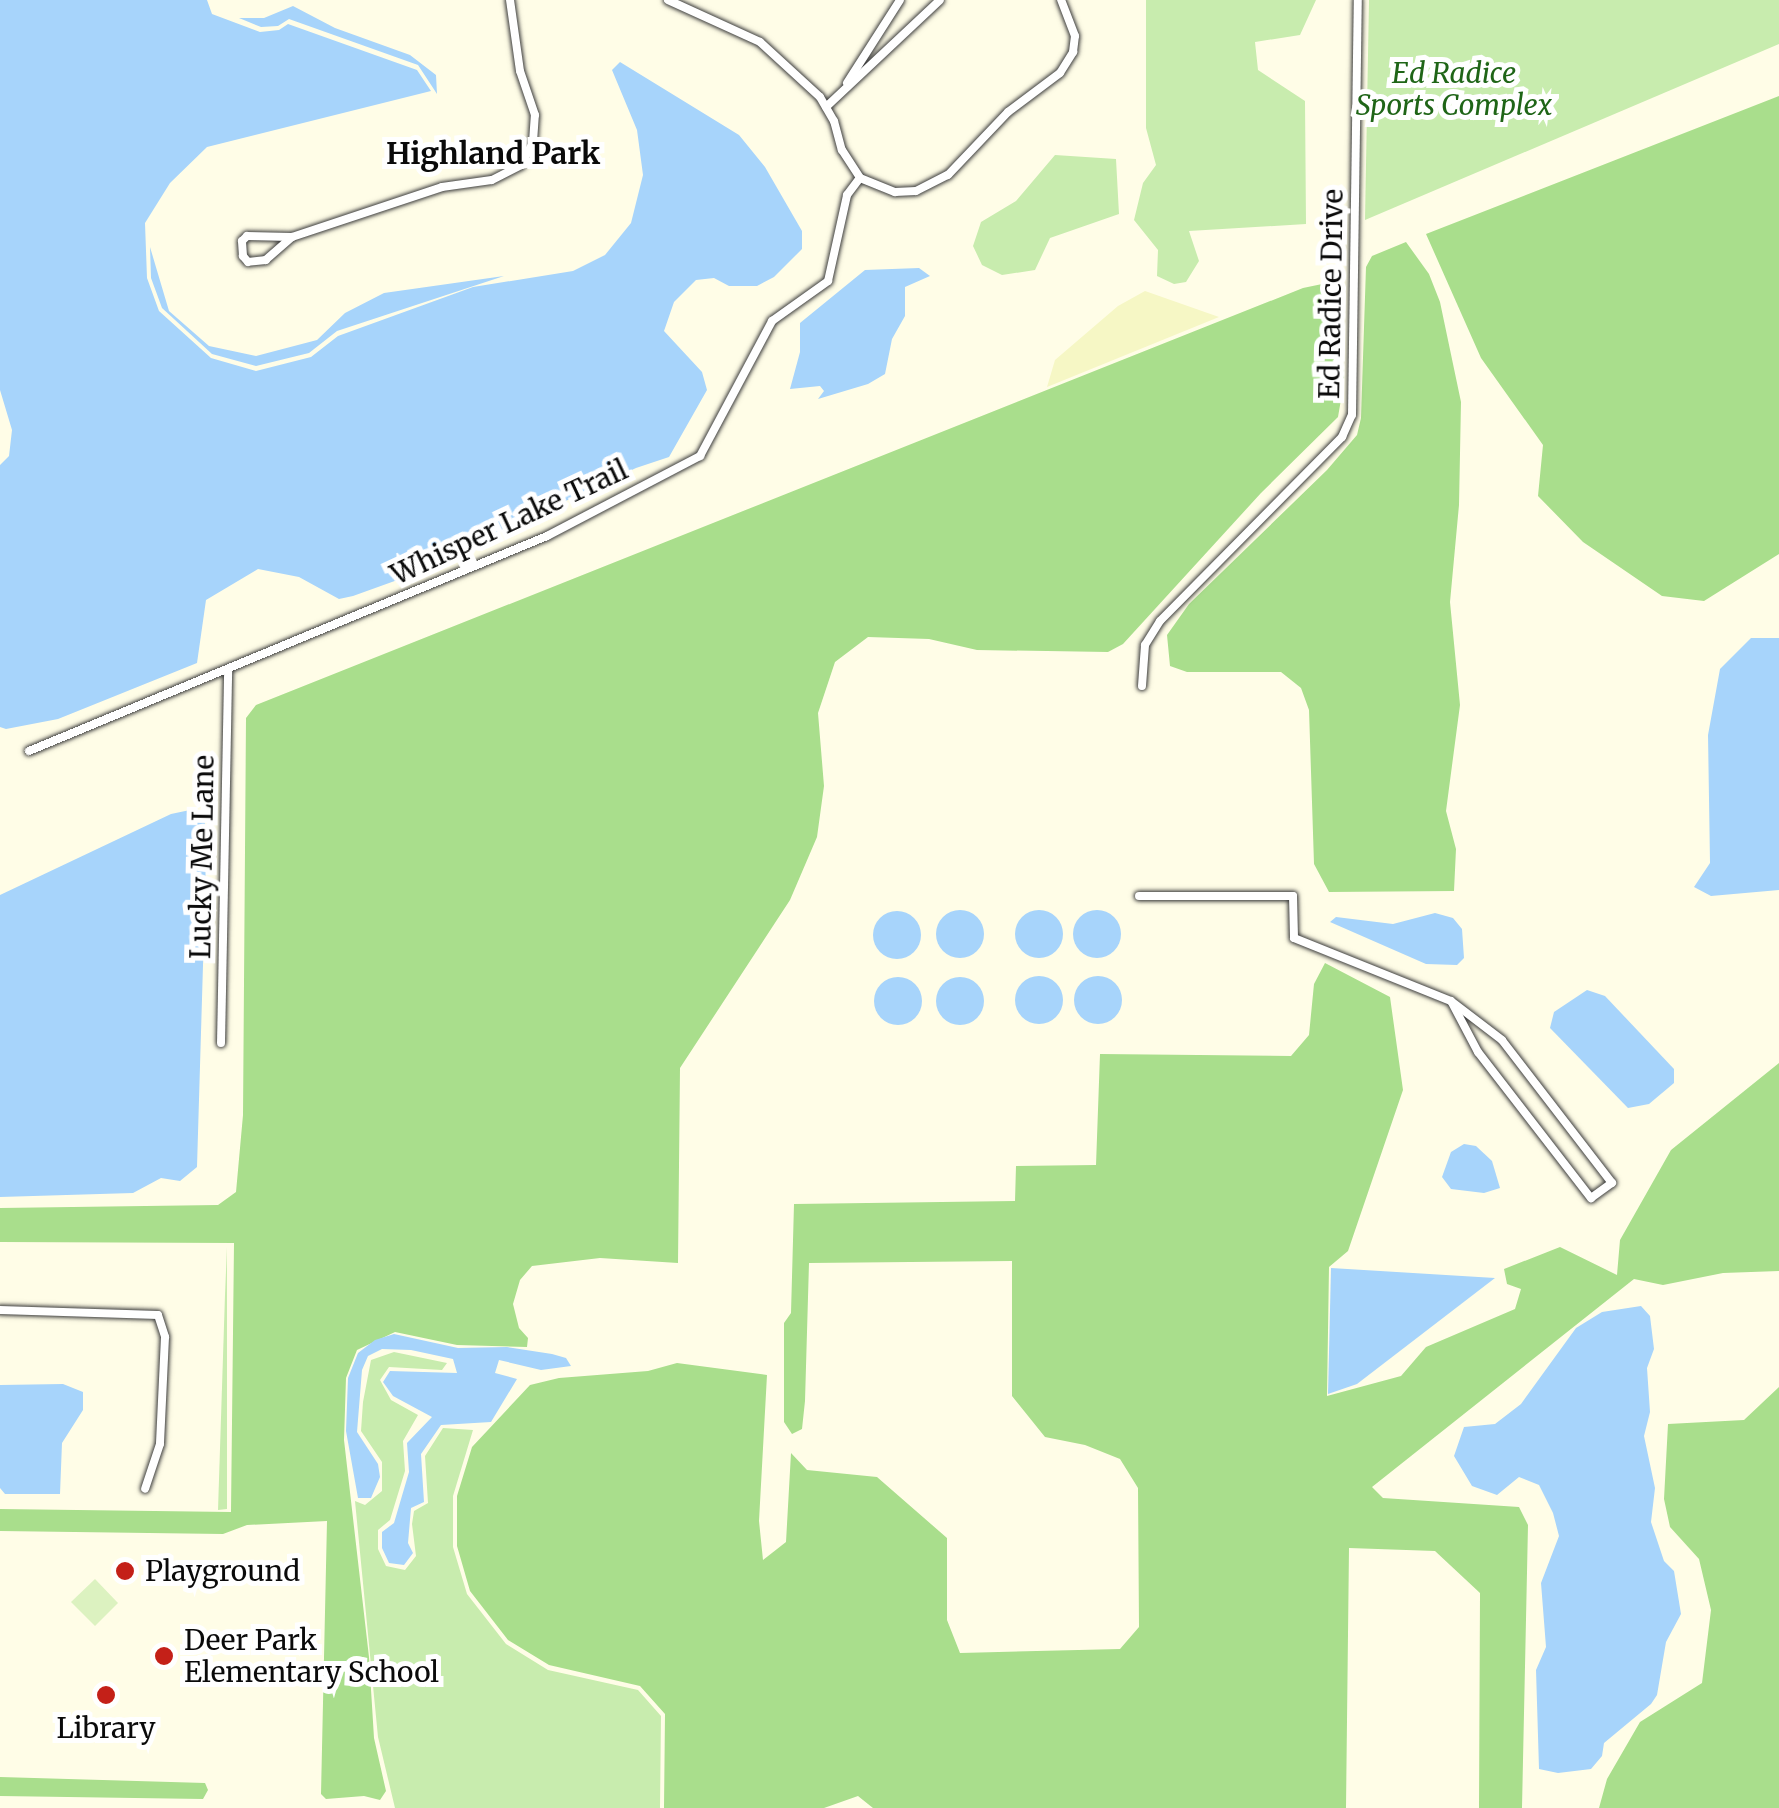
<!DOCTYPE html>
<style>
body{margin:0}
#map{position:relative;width:1779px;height:1808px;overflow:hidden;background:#fffde7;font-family:Merriweather,serif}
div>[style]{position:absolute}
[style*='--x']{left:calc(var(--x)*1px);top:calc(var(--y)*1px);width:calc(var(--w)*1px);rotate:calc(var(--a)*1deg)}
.farmland>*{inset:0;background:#f6f7c5}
.green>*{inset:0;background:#c8ecae}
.forest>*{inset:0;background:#a9de8c}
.pitch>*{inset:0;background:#dcf2c0}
.water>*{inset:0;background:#a7d4fb}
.round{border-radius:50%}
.roads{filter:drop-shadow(0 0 2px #3d3d3d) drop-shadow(0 0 2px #3d3d3d)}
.minor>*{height:8px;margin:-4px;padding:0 4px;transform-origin:4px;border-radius:4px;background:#fff}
.dots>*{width:28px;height:28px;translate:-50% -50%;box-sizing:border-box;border:5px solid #fff;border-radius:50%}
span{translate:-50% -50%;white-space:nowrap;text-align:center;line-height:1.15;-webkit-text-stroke:10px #fff;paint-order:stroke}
.park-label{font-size:28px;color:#1f6517;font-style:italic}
.street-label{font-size:28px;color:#0a0a0a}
.poi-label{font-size:28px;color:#0a0a0a}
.left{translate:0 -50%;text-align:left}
.neighbourhood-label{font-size:30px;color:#0a0a0a;font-weight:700}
</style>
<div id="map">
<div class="farmland">
<div style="clip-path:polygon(1145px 291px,1219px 317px,1047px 387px,1055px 360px,1118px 306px)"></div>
</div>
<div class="green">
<div style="clip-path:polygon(1146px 0,1316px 0,1300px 35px,1255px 42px,1258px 70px,1305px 101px,1306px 224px,1189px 231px,1199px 261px,1186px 282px,1174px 284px,1157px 276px,1158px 250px,1134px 220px,1143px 183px,1156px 165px,1146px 128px)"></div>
<div style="clip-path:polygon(1369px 0,1779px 0,1779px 44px,1365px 220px)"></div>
<div style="clip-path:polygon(1055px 155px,1116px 159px,1119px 214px,1050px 238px,1035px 270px,1002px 275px,982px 265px,973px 246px,981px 222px,1016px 201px)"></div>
<div style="clip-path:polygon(227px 1247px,227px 1509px,218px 1510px,225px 1295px)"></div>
<div style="clip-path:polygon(394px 1352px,447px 1363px,442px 1370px,389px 1367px,380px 1380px,391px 1400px,418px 1415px,403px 1441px,405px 1471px,390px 1520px,378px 1530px,378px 1549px,386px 1566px,405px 1570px,416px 1556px,412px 1524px,414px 1511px,428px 1503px,425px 1456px,443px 1428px,473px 1430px,453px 1496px,453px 1547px,467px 1594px,506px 1644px,548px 1670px,638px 1690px,661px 1716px,660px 1808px,395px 1808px,378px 1737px,355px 1501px,365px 1505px,382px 1491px,382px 1462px,361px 1431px,363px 1402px,371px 1360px)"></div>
</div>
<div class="forest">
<div style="clip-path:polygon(1779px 96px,1779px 554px,1704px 601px,1662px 596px,1583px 542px,1538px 496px,1543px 445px,1481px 358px,1426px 234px)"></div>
<div style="clip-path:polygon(1406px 242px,1429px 274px,1440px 302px,1461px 402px,1459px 505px,1450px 602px,1460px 705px,1446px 811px,1456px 849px,1454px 891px,1329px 892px,1314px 864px,1309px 710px,1301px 688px,1281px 672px,1187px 672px,1170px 666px,1167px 635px,1189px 604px,1327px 470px,1357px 435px,1361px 418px,1366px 267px,1372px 256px)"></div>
<div style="clip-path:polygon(1327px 283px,1340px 284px,1344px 382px,1338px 417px,1261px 493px,1123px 644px,1108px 652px,977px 650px,929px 639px,868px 637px,835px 662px,818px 713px,824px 786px,817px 837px,790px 900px,680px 1068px,678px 1263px,600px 1258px,532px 1266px,520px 1280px,513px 1304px,519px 1328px,528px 1338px,527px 1347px,457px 1345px,395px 1332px,357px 1350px,346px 1378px,344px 1440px,369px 1657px,374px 1738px,386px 1791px,380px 1800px,364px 1796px,326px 1799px,321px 1794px,327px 1521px,247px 1525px,223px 1534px,0 1531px,0 1509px,231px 1512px,234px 1243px,0 1242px,0 1208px,218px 1205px,236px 1192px,243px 1115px,246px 718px,256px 705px,1303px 288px)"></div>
<div style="clip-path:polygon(1325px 963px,1390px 997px,1403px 1090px,1348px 1251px,1329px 1267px,1327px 1396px,1401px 1376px,1426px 1347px,1515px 1309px,1521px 1289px,1507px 1284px,1504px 1269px,1560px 1247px,1617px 1275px,1620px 1240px,1671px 1150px,1779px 1063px,1779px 1271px,1723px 1273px,1663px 1285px,1634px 1279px,1372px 1487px,1383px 1498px,1519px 1507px,1528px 1525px,1522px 1808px,1479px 1808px,1480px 1593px,1435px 1551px,1349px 1548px,1346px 1808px,873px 1808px,858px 1796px,824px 1808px,664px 1808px,665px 1714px,640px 1686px,549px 1665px,508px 1640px,470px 1591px,457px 1546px,457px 1496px,472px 1447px,530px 1385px,559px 1378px,648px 1371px,677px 1363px,767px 1375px,759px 1521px,763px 1560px,786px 1542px,791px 1453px,807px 1470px,877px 1477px,947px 1538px,947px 1620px,960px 1653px,1120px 1649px,1139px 1627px,1138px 1488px,1120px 1459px,1085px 1445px,1045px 1437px,1012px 1396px,1012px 1261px,809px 1263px,805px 1401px,802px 1429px,792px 1434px,784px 1422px,784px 1323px,791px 1313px,794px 1204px,1015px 1201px,1016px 1166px,1096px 1165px,1100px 1054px,1291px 1056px,1309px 1035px,1314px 984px)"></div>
<div style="clip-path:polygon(1779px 1387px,1779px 1808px,1599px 1808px,1607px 1779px,1640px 1722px,1702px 1683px,1711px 1610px,1699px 1559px,1670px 1527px,1664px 1499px,1668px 1424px,1744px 1420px)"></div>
<div style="clip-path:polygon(0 1777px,205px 1783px,208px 1790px,203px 1799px,0 1796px)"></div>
</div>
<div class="pitch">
<div style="clip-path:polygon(95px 1579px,118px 1603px,95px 1626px,71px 1602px)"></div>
</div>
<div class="water">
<div style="clip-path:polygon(0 0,207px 0,212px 14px,260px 32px,279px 30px,288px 24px,417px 70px,431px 91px,207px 147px,170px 183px,145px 223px,147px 278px,159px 311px,211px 358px,256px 371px,311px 357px,338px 336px,473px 287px,573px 271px,605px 255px,631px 223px,643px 175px,637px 130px,612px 70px,620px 62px,739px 135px,765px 167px,802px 231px,802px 249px,774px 277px,757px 286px,729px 286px,714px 278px,696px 280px,674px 302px,664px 331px,702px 372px,707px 390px,669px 457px,636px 468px,474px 544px,432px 549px,403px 578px,353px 596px,339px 599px,299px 577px,258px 569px,206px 600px,197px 663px,58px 719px,6px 729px,0 727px,0 465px,9px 456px,12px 430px,0 390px)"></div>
<div style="clip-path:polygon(293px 6px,335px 28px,410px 55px,436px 75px,437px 94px,418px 65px,289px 19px,278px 26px,261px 27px,239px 18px,264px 18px)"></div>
<div style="clip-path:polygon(150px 247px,169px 311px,209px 346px,256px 356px,317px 340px,345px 313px,384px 293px,504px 276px,337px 331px,309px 353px,256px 366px,212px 354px,162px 308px,151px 278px)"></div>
<div style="clip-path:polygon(919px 268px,930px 276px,905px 287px,905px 316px,892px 339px,885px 374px,868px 384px,818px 399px,824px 391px,820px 386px,790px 389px,800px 352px,800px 323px,865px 270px)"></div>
<div style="clip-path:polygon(1751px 638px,1779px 638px,1779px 890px,1711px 896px,1694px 887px,1710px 863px,1708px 735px,1720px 669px)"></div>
<div style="clip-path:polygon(190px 810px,203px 817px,207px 831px,197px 1167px,180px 1181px,161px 1178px,133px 1193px,0 1197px,0 895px,171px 814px)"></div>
<div class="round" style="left:936px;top:910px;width:48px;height:48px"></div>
<div class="round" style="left:1015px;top:910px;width:48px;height:48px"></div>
<div class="round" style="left:1073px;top:910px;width:48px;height:48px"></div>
<div class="round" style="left:873px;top:911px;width:48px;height:48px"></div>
<div style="clip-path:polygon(1435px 913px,1453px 918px,1462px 929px,1464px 958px,1457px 965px,1426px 964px,1330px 922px,1336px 917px,1393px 924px)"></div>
<div class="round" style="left:1074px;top:976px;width:48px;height:48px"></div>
<div class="round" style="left:1015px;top:976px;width:48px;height:48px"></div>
<div class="round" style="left:936px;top:977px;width:48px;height:48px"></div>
<div class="round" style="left:874px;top:977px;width:48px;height:48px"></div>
<div style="clip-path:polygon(1587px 990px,1605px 996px,1674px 1069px,1674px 1083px,1649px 1104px,1628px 1108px,1550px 1028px,1554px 1012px)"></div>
<div style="clip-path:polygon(1464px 1144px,1476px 1146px,1492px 1161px,1500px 1188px,1484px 1193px,1451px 1189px,1442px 1177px,1451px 1152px)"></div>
<div style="clip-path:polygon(1331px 1268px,1495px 1278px,1357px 1384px,1328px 1394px)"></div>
<div style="clip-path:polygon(1641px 1306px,1650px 1316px,1654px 1349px,1647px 1368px,1650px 1412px,1644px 1436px,1655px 1488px,1651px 1522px,1664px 1561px,1674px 1571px,1681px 1614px,1666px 1642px,1657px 1695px,1651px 1704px,1604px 1743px,1602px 1756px,1591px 1769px,1558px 1773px,1539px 1769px,1536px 1670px,1546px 1647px,1541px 1583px,1559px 1536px,1553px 1513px,1539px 1485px,1519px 1477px,1497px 1495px,1472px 1486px,1454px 1456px,1464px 1427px,1495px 1424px,1521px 1404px,1576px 1328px,1602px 1312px)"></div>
<div style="clip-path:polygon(394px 1334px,458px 1348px,507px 1347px,552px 1354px,566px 1358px,571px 1366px,541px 1370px,499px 1360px,495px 1373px,517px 1379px,491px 1422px,441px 1425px,421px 1454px,424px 1502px,411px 1508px,408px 1543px,413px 1553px,404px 1565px,389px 1563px,382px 1548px,382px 1532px,394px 1523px,409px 1472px,407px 1443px,432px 1417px,393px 1396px,383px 1382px,390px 1371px,457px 1373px,453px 1359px,411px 1350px,382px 1349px,368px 1356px,362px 1370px,357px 1432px,378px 1464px,380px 1477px,371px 1498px,358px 1498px,346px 1431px,348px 1378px,358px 1353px,375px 1340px)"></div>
<div style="clip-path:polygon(63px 1384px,83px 1392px,83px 1410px,62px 1443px,60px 1494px,5px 1494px,0 1488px,0 1385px)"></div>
</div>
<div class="roads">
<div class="minor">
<div style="--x:668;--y:0;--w:101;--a:24.5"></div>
<div style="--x:760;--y:42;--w:81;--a:42.5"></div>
<div style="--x:820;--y:97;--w:28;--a:60"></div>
<div style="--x:834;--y:121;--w:30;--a:75"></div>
<div style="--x:842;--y:150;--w:33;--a:57"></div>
<div style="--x:860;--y:178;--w:38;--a:22"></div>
<div style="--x:895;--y:192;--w:21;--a:-3"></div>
<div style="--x:916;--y:191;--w:36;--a:-27"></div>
<div style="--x:948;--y:175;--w:87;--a:-46.4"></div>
<div style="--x:1008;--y:112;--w:65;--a:-36.9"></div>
<div style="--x:1060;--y:73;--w:25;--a:-58"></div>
<div style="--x:1073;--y:52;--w:16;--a:-83"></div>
<div style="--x:1075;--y:36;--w:39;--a:-111"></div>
<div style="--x:847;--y:83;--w:98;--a:-57.4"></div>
<div style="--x:826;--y:107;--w:156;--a:-43.2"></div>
<div style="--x:292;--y:237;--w:35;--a:139"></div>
<div style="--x:266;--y:260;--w:18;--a:174"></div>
<div style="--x:248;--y:262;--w:8;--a:-130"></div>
<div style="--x:243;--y:256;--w:15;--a:-94"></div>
<div style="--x:242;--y:241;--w:7;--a:-45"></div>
<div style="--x:247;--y:236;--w:45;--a:1.3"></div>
<div style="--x:292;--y:237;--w:158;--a:-18.4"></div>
<div style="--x:442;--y:187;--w:50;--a:-8"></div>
<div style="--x:492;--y:180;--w:33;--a:-27"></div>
<div style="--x:521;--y:165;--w:26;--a:-62"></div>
<div style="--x:533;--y:142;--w:27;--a:-86"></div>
<div style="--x:535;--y:115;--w:46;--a:-108.8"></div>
<div style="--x:520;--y:71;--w:72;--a:-98"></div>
<div style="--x:1142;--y:686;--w:41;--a:-85.8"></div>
<div style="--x:1145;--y:645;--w:28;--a:-58"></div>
<div style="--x:1160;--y:621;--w:259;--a:-45.3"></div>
<div style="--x:1342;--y:437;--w:24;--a:-66"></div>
<div style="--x:1352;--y:415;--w:415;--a:-89.2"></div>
<div style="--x:29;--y:751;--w:561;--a:-22.54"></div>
<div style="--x:547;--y:536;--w:173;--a:-27.6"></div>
<div style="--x:700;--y:456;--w:153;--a:-61.9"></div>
<div style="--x:772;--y:321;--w:69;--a:-35.5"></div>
<div style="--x:828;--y:281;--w:88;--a:-77.5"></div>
<div style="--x:847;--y:195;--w:21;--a:-53"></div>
<div style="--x:1139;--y:896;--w:154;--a:0"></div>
<div style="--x:1293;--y:896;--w:42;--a:88.6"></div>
<div style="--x:1294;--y:938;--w:169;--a:21.9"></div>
<div style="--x:1451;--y:1001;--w:58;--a:62.1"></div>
<div style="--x:1478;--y:1052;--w:185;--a:52.3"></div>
<div style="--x:1591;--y:1198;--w:26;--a:-36"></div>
<div style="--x:1612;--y:1183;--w:180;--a:-127.6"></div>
<div style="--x:1502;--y:1040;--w:64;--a:-142.6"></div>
<div style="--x:221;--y:1043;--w:372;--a:-88.9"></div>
<div style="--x:0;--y:1310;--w:158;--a:1.8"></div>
<div style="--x:158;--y:1315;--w:23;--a:72"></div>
<div style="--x:165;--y:1337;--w:107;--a:92.7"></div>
<div style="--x:160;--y:1444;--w:47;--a:108.4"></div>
</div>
</div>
<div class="dots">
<div style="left:125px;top:1571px;background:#c42018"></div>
<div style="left:164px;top:1656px;background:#c42018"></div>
<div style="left:106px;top:1695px;background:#c42018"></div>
</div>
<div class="park-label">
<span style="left:1454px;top:89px">Ed Radice<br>Sports Complex</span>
</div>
<div class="street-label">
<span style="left:1331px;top:294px;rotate:-89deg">Ed Radice Drive</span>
<span style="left:509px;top:522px;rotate:-25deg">Whisper Lake Trail</span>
<span style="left:202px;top:857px;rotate:-89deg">Lucky Me Lane</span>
</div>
<div class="poi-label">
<span class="left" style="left:145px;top:1571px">Playground</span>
<span class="left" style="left:184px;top:1656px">Deer Park<br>Elementary School</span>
<span style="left:106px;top:1728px">Library</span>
</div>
<div class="neighbourhood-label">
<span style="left:493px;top:153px">Highland Park</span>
</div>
</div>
